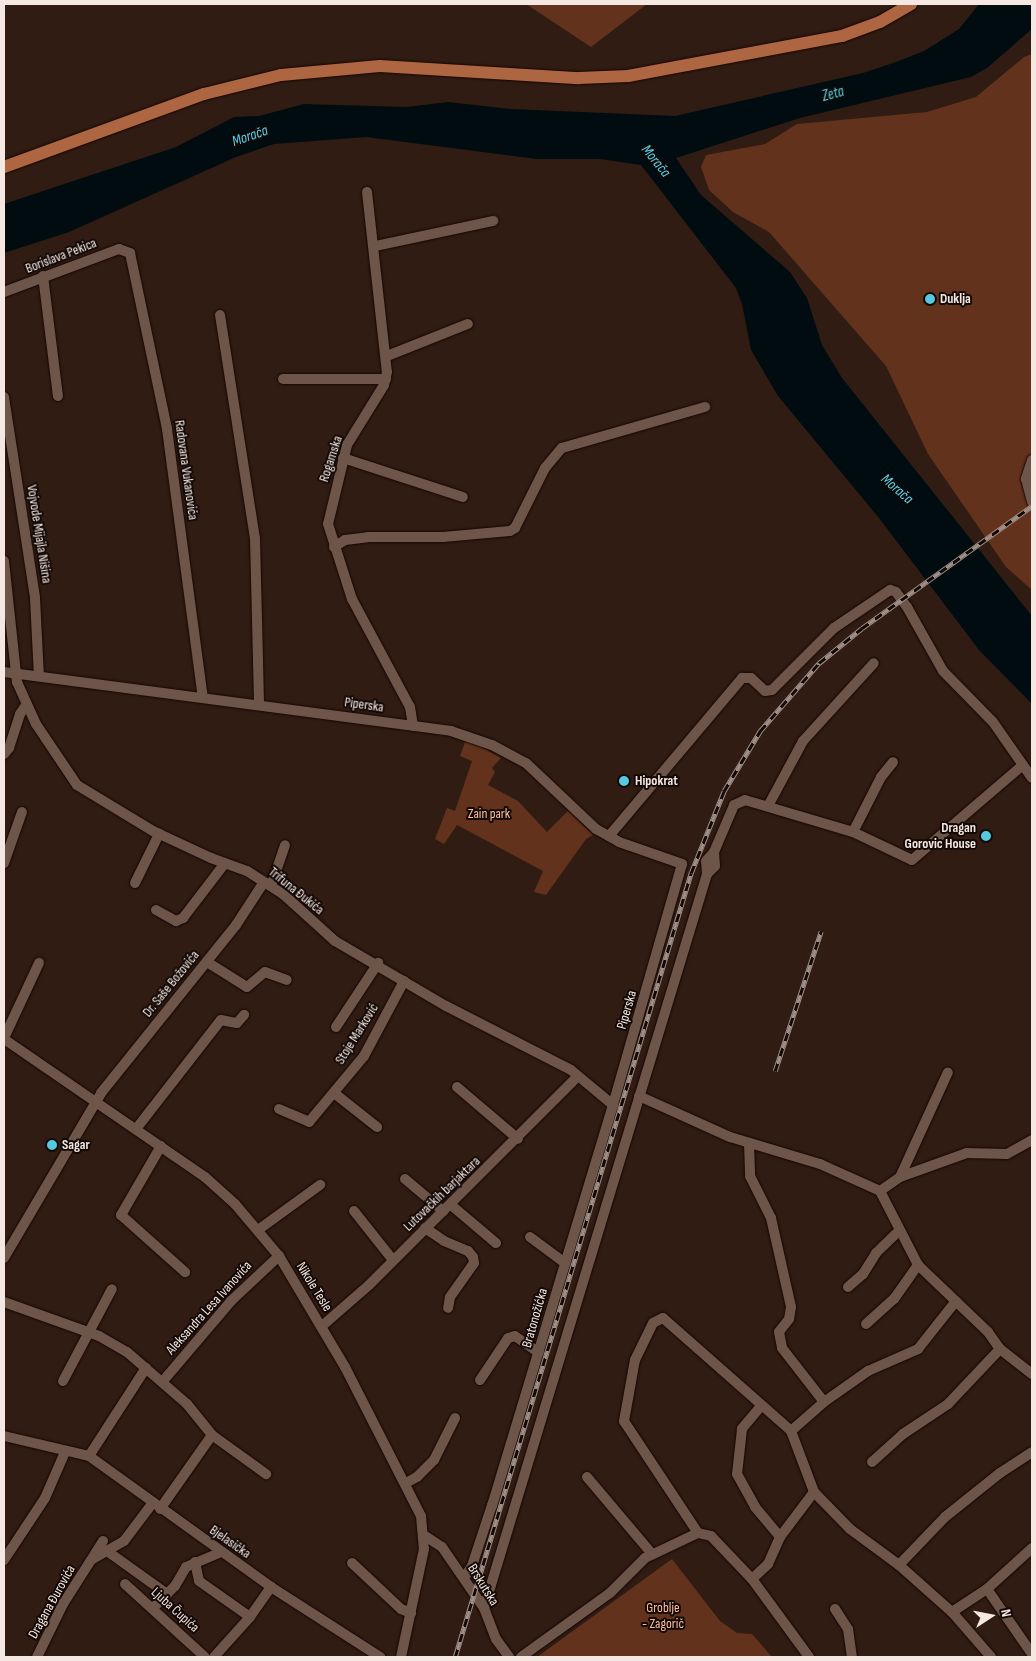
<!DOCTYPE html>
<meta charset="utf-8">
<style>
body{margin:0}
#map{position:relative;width:1036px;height:1661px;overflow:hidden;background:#301c13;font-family:"Sofia Sans Condensed",sans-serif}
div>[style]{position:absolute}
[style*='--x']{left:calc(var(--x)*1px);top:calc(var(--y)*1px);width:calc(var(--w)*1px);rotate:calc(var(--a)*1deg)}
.green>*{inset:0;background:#62321c}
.water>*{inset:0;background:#000c0f}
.roads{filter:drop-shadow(0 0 1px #170601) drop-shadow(0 0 1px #170601)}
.minor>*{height:10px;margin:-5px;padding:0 5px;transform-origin:5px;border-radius:5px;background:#6d554a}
.major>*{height:12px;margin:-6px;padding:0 6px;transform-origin:6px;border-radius:6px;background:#ad6542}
.rail>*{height:4.5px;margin-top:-2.25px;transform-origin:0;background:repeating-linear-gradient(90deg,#120906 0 8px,#9f8f87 0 16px);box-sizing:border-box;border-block:1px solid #9f8f87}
.dots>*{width:14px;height:14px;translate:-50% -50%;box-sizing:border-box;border:2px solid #120906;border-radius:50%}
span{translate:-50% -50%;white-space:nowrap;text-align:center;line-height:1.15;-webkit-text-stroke:4px #120906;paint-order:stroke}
.street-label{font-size:14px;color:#f5e7e1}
.poi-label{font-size:14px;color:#f5e7e1;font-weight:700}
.left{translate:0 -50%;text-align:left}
.right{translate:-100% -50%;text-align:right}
.park-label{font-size:14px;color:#ffbc9e}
.water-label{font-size:15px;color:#54d5ef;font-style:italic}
.frame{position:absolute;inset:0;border:5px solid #f5e7e1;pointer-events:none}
.north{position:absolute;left:966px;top:1591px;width:50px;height:50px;-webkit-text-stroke:4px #120906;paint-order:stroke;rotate:79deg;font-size:14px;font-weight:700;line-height:20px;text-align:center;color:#f5e7e1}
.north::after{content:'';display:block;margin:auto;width:18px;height:22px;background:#f5e7e1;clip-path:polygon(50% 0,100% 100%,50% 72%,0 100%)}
</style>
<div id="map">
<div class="green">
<div style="clip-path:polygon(526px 4px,647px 4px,591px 47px)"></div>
<div style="clip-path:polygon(1032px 54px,1032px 590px,1006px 567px,928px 454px,886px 366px,769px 232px,733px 212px,709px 190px,701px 167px,706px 155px,765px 144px,797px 124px,927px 112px,976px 97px,1024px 57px)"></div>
<div style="clip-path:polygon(466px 739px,501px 758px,492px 768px,495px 772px,488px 785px,518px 801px,547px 832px,568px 811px,593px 835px,586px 839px,546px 895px,534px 892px,543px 871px,457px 825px,444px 844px,435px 839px,447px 808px,455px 811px,472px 761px,460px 756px)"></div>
<div style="clip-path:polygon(672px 1559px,720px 1621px,737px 1633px,752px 1634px,772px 1657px,537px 1657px)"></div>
</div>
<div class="water">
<div style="clip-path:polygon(979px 4px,1032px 4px,1032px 29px,987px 68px,971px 77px,800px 118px,676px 158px,701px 195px,790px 272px,807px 298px,822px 345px,842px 378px,1032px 616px,1032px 704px,979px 650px,879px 518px,778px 396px,751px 350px,742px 304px,736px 288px,641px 165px,600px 159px,537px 159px,366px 137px,274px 144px,236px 157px,69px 232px,4px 253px,4px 204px,176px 147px,234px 117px,259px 116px,304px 104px,407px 107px,448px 102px,511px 109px,675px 116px,863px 73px,896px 62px,924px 51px,959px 29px)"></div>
</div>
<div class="roads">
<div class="minor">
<div style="--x:367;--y:192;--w:181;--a:83.7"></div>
<div style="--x:387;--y:372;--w:13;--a:103"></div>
<div style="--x:384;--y:385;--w:70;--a:121.7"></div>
<div style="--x:347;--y:445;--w:81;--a:103.5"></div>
<div style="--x:328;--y:524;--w:79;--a:72.3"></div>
<div style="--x:352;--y:599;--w:123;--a:61.8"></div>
<div style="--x:410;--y:707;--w:19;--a:81"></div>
<div style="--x:375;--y:246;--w:121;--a:-12"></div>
<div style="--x:43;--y:276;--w:121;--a:82.9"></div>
<div style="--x:4;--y:292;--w:123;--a:-20.5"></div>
<div style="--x:119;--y:249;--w:12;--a:20"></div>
<div style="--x:130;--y:253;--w:180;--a:78.1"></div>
<div style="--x:167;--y:429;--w:271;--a:82.4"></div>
<div style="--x:220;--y:315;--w:226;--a:81.1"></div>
<div style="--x:255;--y:538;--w:166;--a:88.6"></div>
<div style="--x:387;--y:356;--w:87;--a:-21.6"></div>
<div style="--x:283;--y:379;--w:103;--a:0"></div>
<div style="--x:4;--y:397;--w:203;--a:81.2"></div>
<div style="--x:35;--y:598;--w:78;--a:87.1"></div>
<div style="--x:343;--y:458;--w:126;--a:18"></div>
<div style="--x:1032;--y:460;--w:20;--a:108"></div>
<div style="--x:1026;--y:479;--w:24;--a:75"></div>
<div style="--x:334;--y:547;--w:13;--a:-32"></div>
<div style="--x:345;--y:540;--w:23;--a:-7"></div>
<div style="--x:368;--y:537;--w:75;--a:0"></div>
<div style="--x:443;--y:537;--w:67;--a:-5.1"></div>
<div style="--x:510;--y:531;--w:6;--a:-31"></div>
<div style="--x:515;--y:528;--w:67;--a:-63.4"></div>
<div style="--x:545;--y:468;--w:26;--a:-50"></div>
<div style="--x:562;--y:448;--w:149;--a:-16"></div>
<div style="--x:4;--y:561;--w:122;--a:83.9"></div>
<div style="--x:17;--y:682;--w:46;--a:65.7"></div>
<div style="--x:36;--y:724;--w:73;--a:56.1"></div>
<div style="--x:77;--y:785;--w:89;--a:31.2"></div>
<div style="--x:153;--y:831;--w:64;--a:25"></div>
<div style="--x:211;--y:858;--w:38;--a:20"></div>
<div style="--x:247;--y:871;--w:43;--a:32.6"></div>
<div style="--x:283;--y:894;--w:70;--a:42.1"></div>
<div style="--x:335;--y:941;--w:129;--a:30.4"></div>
<div style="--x:446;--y:1006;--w:140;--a:27.1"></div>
<div style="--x:571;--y:1070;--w:55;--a:39.8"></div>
<div style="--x:613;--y:1105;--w:418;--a:106.8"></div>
<div style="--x:492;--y:1505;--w:64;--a:108.2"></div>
<div style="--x:472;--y:1566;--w:14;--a:124"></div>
<div style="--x:4;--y:672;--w:451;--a:7.5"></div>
<div style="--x:451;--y:731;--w:43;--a:18.9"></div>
<div style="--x:492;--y:745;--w:38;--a:28"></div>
<div style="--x:526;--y:763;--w:96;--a:43.3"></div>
<div style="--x:596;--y:829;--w:26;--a:29"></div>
<div style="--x:619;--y:842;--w:67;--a:19.2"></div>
<div style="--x:682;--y:864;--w:251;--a:106"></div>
<div style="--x:4;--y:754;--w:8;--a:-50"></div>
<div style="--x:9;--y:748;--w:36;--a:-72"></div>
<div style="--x:20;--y:714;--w:11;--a:-56"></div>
<div style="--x:768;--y:806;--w:74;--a:-61.7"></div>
<div style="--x:803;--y:741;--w:105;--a:-47.7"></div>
<div style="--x:853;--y:832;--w:62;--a:-63"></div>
<div style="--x:881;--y:777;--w:19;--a:-51"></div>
<div style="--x:609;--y:836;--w:207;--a:-49.9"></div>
<div style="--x:742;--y:678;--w:9;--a:0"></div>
<div style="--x:751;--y:678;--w:19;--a:43"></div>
<div style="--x:765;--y:691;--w:7;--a:-8"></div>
<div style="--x:772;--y:690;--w:88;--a:-45"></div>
<div style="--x:834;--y:628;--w:68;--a:-34.2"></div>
<div style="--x:890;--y:590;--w:6;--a:18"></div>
<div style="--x:896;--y:592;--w:19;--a:54"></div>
<div style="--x:907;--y:607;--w:73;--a:60.6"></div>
<div style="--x:943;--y:671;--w:71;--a:45.6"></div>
<div style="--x:993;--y:722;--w:68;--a:55.1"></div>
<div style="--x:4;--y:863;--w:54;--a:-70.6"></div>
<div style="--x:707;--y:874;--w:13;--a:-94"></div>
<div style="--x:706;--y:861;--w:12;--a:-48"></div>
<div style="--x:135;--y:883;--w:55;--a:-63.9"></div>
<div style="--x:271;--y:886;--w:43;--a:-71.1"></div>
<div style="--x:156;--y:910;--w:23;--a:29"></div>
<div style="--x:176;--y:921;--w:8;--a:-23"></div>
<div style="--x:183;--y:918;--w:69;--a:-52.6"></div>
<div style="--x:207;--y:962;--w:47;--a:32"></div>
<div style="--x:247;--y:987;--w:23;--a:-40"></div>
<div style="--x:265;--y:972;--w:23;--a:20"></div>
<div style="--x:336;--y:1027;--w:77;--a:-56.7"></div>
<div style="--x:4;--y:1038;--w:83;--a:-65"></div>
<div style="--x:4;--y:1039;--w:244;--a:34.5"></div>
<div style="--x:205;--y:1177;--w:40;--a:42"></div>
<div style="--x:235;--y:1204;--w:68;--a:49.8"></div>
<div style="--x:279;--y:1256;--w:129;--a:59.3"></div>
<div style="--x:345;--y:1367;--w:167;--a:63"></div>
<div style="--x:421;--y:1516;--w:33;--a:85"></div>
<div style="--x:424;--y:1549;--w:110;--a:102"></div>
<div style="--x:457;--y:1087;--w:80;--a:40.4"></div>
<div style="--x:334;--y:1093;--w:55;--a:38.3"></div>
<div style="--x:639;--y:1096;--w:100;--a:24.3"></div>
<div style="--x:730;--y:1137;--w:94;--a:16.7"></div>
<div style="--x:820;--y:1164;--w:66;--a:24.2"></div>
<div style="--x:880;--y:1191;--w:83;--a:62.8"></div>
<div style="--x:918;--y:1265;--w:97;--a:43.7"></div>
<div style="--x:988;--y:1332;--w:21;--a:55"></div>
<div style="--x:1000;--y:1349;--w:41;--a:38"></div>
<div style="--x:279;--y:1109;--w:33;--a:23"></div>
<div style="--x:309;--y:1122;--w:86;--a:-50.2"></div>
<div style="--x:364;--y:1056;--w:85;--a:-61.9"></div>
<div style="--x:136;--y:1129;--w:138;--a:-52.1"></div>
<div style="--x:221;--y:1020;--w:16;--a:11"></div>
<div style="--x:237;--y:1023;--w:11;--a:-49"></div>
<div style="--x:749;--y:1143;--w:33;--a:88"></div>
<div style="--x:750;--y:1176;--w:47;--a:63.4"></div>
<div style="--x:771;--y:1218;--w:91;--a:77.3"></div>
<div style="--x:791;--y:1307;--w:12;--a:99"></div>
<div style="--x:789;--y:1319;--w:16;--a:128"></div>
<div style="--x:779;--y:1332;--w:16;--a:79"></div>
<div style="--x:782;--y:1348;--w:68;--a:52.1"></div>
<div style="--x:161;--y:1146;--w:80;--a:120.1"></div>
<div style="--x:121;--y:1215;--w:86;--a:41.7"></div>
<div style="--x:900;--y:1177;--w:115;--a:-65.4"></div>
<div style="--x:405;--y:1179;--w:50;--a:40.1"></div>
<div style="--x:880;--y:1191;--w:24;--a:-35"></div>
<div style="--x:900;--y:1177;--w:71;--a:-19.7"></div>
<div style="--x:967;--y:1153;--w:40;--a:1.4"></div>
<div style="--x:1007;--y:1154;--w:29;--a:-29"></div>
<div style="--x:451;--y:1205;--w:59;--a:40.2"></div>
<div style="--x:354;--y:1211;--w:63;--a:51.5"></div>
<div style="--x:425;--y:1228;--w:23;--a:34"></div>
<div style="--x:444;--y:1241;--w:26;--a:23"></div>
<div style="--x:468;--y:1251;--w:8;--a:50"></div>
<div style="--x:473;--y:1257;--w:6;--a:81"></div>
<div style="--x:474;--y:1263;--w:42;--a:125.2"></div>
<div style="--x:450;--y:1297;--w:11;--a:100"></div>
<div style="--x:258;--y:1230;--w:77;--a:-36"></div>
<div style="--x:530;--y:1237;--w:44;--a:36.6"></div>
<div style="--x:4;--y:1258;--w:191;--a:-59.5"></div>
<div style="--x:101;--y:1093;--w:216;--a:-51.2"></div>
<div style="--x:236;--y:925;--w:51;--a:-56.9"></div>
<div style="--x:848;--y:1287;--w:20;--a:-41"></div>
<div style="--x:863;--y:1274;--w:25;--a:-58"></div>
<div style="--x:876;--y:1253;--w:32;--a:-44"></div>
<div style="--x:4;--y:1302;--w:101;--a:19.7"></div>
<div style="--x:99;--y:1336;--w:32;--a:30"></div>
<div style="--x:127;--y:1352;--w:79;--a:40.9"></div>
<div style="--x:187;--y:1404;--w:40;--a:51"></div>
<div style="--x:212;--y:1435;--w:67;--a:35.8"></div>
<div style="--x:866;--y:1324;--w:38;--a:-42"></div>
<div style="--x:894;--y:1299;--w:42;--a:-54.8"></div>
<div style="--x:322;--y:1326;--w:62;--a:-41.1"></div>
<div style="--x:369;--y:1285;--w:294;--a:-45"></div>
<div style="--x:480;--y:1380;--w:50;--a:-56.3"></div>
<div style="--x:508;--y:1338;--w:7;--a:-16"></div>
<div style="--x:515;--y:1336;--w:29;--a:35"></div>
<div style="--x:63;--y:1381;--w:104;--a:-62"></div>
<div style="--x:163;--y:1381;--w:105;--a:-49.6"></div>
<div style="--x:231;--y:1301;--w:66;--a:-43.2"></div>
<div style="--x:761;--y:1406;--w:30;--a:130"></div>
<div style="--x:742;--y:1429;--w:45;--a:96.3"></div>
<div style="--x:737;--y:1474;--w:38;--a:61"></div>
<div style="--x:755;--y:1507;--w:39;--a:50"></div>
<div style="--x:791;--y:1431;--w:44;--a:-41.3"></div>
<div style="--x:824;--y:1402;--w:54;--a:-35.2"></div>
<div style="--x:868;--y:1371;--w:55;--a:-23.7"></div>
<div style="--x:918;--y:1349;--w:61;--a:-51.6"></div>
<div style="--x:4;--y:1436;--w:87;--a:13.2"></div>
<div style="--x:89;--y:1456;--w:224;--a:35.7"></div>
<div style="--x:271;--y:1587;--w:130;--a:32.7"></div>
<div style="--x:89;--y:1456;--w:105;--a:-57.1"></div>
<div style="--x:872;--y:1462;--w:42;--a:-42.1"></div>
<div style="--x:903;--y:1434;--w:54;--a:-33.7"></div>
<div style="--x:948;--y:1404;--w:76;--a:-46.6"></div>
<div style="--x:587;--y:1477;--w:101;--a:49.8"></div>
<div style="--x:406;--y:1483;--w:13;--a:-29"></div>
<div style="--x:417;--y:1477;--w:24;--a:-45"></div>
<div style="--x:434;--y:1460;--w:47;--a:-63.4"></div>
<div style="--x:160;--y:1509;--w:90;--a:-54.9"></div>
<div style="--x:698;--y:1533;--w:134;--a:-123.5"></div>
<div style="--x:624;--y:1421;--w:62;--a:-79.8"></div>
<div style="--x:635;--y:1360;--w:41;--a:-64.1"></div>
<div style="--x:653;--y:1323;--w:11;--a:-27"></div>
<div style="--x:663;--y:1318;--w:171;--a:41.4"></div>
<div style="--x:791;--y:1431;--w:65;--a:69.3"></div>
<div style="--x:814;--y:1492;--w:52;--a:45.8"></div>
<div style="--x:850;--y:1529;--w:61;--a:36.3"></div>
<div style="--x:899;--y:1565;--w:71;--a:41.6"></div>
<div style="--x:952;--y:1612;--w:60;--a:49.1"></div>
<div style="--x:425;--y:1536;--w:20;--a:33"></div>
<div style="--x:442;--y:1547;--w:74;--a:55.5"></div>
<div style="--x:484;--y:1608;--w:33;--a:69"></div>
<div style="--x:496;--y:1639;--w:22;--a:54"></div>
<div style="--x:107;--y:1551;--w:74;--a:35.6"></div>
<div style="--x:93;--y:1557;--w:19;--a:-58"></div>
<div style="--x:4;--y:1560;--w:74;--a:-56.5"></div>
<div style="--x:45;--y:1498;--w:50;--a:-66.5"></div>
<div style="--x:195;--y:1562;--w:19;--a:78"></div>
<div style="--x:199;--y:1581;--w:62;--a:35.2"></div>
<div style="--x:352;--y:1563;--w:67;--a:43.2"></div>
<div style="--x:401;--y:1609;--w:11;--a:22"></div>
<div style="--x:899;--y:1565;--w:66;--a:-46.2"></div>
<div style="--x:945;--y:1517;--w:70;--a:-38.7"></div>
<div style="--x:1000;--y:1473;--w:38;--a:-33"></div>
<div style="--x:752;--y:1579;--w:22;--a:-43"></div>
<div style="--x:768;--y:1564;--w:30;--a:-66"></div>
<div style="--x:780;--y:1537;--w:56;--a:-52.9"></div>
<div style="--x:125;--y:1584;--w:108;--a:42.4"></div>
<div style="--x:987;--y:1589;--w:79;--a:55.3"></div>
<div style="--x:153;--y:1608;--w:31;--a:-45"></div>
<div style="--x:175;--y:1586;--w:22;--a:-60"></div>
<div style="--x:186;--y:1567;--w:39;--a:-23"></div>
<div style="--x:484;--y:1608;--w:767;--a:-73.1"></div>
<div style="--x:707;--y:874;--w:11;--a:-45"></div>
<div style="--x:715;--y:866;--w:14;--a:-94"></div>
<div style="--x:714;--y:852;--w:51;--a:-66.9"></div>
<div style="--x:734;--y:805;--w:12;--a:-24"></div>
<div style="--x:745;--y:800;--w:113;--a:16.5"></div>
<div style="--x:853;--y:832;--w:65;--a:25.4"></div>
<div style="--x:912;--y:860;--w:146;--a:-40.6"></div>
<div style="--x:835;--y:1609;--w:24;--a:57"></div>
<div style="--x:848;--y:1629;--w:28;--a:82"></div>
<div style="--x:952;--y:1612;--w:42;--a:-33.3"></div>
<div style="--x:987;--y:1589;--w:61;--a:-42.3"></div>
<div style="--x:37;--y:1657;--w:59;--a:-63.9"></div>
<div style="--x:63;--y:1604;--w:52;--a:-57.5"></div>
<div style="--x:91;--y:1560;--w:38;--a:-30"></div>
<div style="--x:124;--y:1541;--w:46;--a:-52.9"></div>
<div style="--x:214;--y:1657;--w:54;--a:-48"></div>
<div style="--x:250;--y:1617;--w:37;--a:-55"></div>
<div style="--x:521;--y:1657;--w:110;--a:-35.7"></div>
<div style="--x:610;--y:1593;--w:49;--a:-45"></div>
<div style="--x:645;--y:1558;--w:59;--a:-25.3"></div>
<div style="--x:698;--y:1533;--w:13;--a:13"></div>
<div style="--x:711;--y:1536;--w:59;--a:46.4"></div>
<div style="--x:752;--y:1579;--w:97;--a:53.8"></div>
</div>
<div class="major">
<div style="--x:4;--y:167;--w:213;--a:-20.1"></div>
<div style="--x:204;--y:94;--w:79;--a:-13.9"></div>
<div style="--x:281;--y:75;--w:99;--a:-5.2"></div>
<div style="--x:380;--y:66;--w:199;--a:3.5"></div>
<div style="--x:579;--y:78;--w:49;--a:-2.3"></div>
<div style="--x:628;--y:76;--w:218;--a:-10.6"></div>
<div style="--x:842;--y:36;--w:40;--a:-20.2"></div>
<div style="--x:880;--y:22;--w:36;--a:-30"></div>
</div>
</div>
<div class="rail">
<div style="--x:775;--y:1071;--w:147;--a:-71.8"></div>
<div style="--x:455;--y:1657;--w:819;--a:-73.25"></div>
<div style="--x:691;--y:873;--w:88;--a:-68.1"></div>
<div style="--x:724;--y:791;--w:70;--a:-59"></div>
<div style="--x:760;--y:731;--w:90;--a:-49.1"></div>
<div style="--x:819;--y:663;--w:55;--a:-39.1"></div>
<div style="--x:862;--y:628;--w:209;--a:-35.7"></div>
</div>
<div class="dots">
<div style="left:930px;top:299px;background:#56c9e1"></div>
<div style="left:624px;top:781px;background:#56c9e1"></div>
<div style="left:986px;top:836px;background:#56c9e1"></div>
<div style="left:52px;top:1145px;background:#56c9e1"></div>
</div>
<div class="street-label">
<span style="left:61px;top:256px;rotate:-21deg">Borislava Pekica</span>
<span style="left:331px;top:459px;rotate:-72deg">Rogamska</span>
<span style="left:186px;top:470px;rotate:82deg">Radovana Vukanovića</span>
<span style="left:39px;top:534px;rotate:81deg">Vojvode Mijajla Nišina</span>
<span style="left:364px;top:705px;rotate:8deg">Piperska</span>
<span style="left:296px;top:891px;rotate:39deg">Trifuna Đukića</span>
<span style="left:171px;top:984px;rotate:-51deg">Dr. Saše Božovića</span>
<span style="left:627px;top:1010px;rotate:-74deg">Piperska</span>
<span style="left:357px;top:1034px;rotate:-58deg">Stoje Marković</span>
<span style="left:442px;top:1194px;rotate:-44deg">Lutovačkih barjaktara</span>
<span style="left:314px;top:1287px;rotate:58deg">Nikole Tesle</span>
<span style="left:209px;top:1308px;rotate:-48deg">Aleksandra Lesa Ivanovića</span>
<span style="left:535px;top:1318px;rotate:-74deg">Bratonožićka</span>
<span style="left:230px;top:1542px;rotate:35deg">Bjelasička</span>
<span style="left:483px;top:1585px;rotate:58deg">Brskutska</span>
<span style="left:52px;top:1602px;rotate:-61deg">Dragana Đurovića</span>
<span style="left:175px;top:1610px;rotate:42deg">Ljuba Čupića</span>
</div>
<div class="poi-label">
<span class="left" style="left:940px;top:299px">Duklja</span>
<span class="left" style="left:635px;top:781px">Hipokrat</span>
<span class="right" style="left:976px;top:836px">Dragan<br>Gorovic House</span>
<span class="left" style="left:62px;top:1145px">Sagar</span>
</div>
<div class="park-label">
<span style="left:489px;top:814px">Zain park</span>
<span style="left:663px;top:1616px">Groblje<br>- Zagorič</span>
</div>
<div class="water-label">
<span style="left:833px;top:94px;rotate:-15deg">Zeta</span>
<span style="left:250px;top:136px;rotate:-19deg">Morača</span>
<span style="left:656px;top:161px;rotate:51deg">Morača</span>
<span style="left:897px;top:489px;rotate:41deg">Morača</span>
</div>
<div class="frame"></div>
<div class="north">N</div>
</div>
